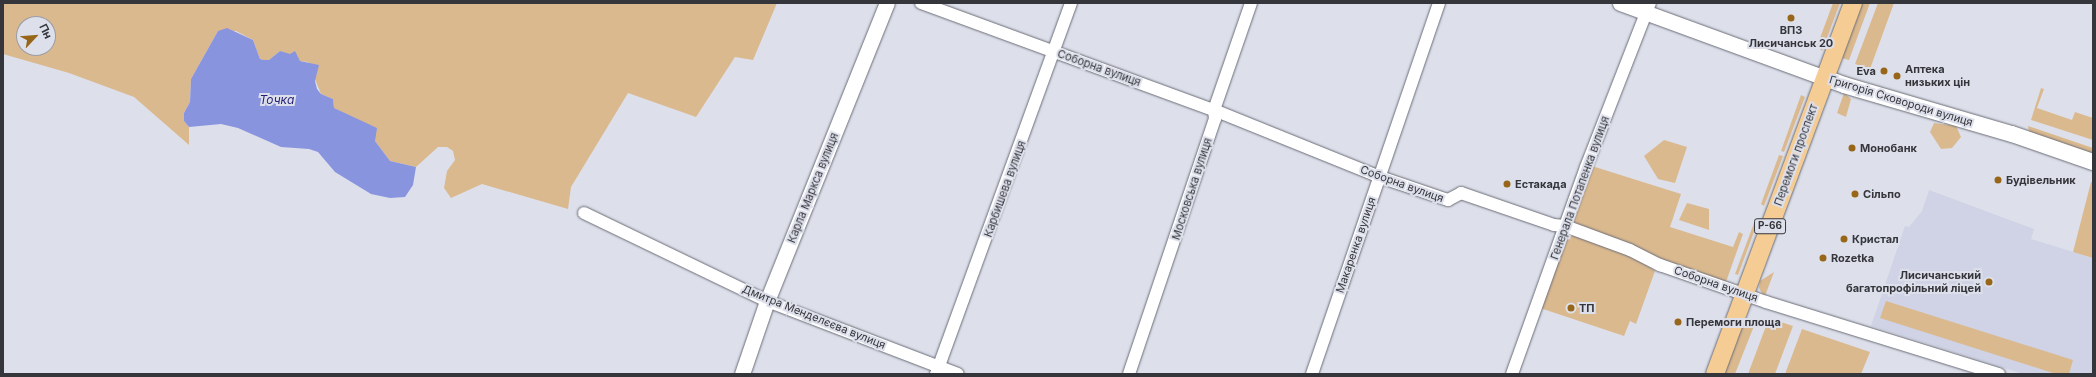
<!DOCTYPE html>
<meta charset="utf-8">
<style>
body{margin:0}
#map{position:relative;width:2096px;height:377px;overflow:hidden;background:#dde0eb;font-family:Inter,sans-serif}
div>[style]{position:absolute}
[style*='--x']{left:calc(var(--x)*1px);top:calc(var(--y)*1px);width:calc(var(--w)*1px);rotate:calc(var(--a)*1deg)}
.built>*{inset:0;background:#cfd3e5}
.green>*{inset:0;background:#dbb98f}
.water>*{inset:0;background:#8994df}
.roads{filter:drop-shadow(0 0 1px #6a6c76) drop-shadow(0 0 1px #6a6c76)}
.minor>*{height:12px;margin:-6px;padding:0 6px;transform-origin:6px;border-radius:6px;background:#fff}
.tertiary>*{height:15px;margin:-7.5px;padding:0 7.5px;transform-origin:7.5px;border-radius:7.5px;background:#fff}
.secondary>*{height:16px;margin:-8px;padding:0 8px;transform-origin:8px;border-radius:8px;background:#fff}
.primary>*{height:18px;margin:-9px;padding:0 9px;transform-origin:9px;border-radius:9px;background:#f5cd94}
.dots>*{width:11px;height:11px;translate:-50% -50%;box-sizing:border-box;border:2px solid #dde0eb;border-radius:50%}
span{translate:-50% -50%;white-space:nowrap;text-align:center;line-height:1.15;-webkit-text-stroke:4px #dde0eb;paint-order:stroke}
.shield-label span{padding:1px 3px;background:#dde0eb;border:1px solid;border-radius:3px;-webkit-text-stroke-width:0}
.shield-label{font-size:10px;color:#35363b;font-weight:700}
.poi-label{font-size:11px;color:#35363b;font-weight:700}
.left{translate:0 -50%;text-align:left}
.right{translate:-100% -50%;text-align:right}
.street-label{font-size:11px;color:#35363b}
.water-label{font-size:12px;color:#231f75;font-style:italic}
.frame{position:absolute;inset:0;border:4px solid #35363b;pointer-events:none}
.north{position:absolute;left:16px;top:16px;width:40px;height:40px;box-sizing:border-box;background:#dde0eb;border:1px solid #9a9ca5;border-radius:50%;rotate:64deg;font-size:11px;font-weight:700;line-height:16px;text-align:center;color:#35363b}
.north::after{content:'';display:block;margin:auto;width:14px;height:18px;background:#976618;clip-path:polygon(50% 0,100% 100%,50% 72%,0 100%)}
</style>
<div id="map">
<div class="built">
<div style="clip-path:polygon(1929px 190px,2034px 229px,2031px 239px,2093px 258px,2093px 374px,2023px 374px,1871px 326px,1905px 226px,1909px 227px,1922px 211px)"></div>
</div>
<div class="green">
<div style="clip-path:polygon(evenodd,3px 3px,777px 3px,753px 60px,735px 57px,696px 117px,628px 93px,571px 187px,568px 209px,482px 184px,451px 198px,444px 188px,447px 171px,455px 160px,453px 151px,447px 147px,438px 147px,416px 167px,390px 161px,375px 141px,352px 118px,334px 108px,333px 99px,321px 94px,308px 62px,300px 61px,280px 51px,269px 60px,264px 60px,260px 59px,253px 40px,236px 31px,218px 31px,191px 79px,190px 102px,184px 113px,184px 121px,189px 127px,189px 145px,134px 97px,69px 73px,3px 54px,3px 3px,24px 24px,48px 24px,48px 48px,24px 48px,24px 24px)"></div>
<div style="clip-path:polygon(1833px 3px,1840px 3px,1822px 51px,1817px 46px)"></div>
<div style="clip-path:polygon(1862px 3px,1870px 3px,1849px 60px,1841px 58px)"></div>
<div style="clip-path:polygon(1878px 3px,1894px 3px,1870px 69px,1855px 64px)"></div>
<div style="clip-path:polygon(2041px 88px,2044px 89px,2037px 108px,2072px 120px,2075px 112px,2093px 118px,2093px 140px,2031px 120px)"></div>
<div style="clip-path:polygon(1844px 93px,1851px 99px,1846px 117px,1837px 113px)"></div>
<div style="clip-path:polygon(1801px 95px,1805px 97px,1784px 152px,1781px 151px)"></div>
<div style="clip-path:polygon(1934px 123px,1956px 126px,1961px 137px,1952px 148px,1941px 149px,1930px 132px)"></div>
<div style="clip-path:polygon(2028px 126px,2093px 148px,2093px 154px,2029px 132px)"></div>
<div style="clip-path:polygon(1664px 140px,1687px 147px,1675px 183px,1658px 179px,1644px 156px)"></div>
<div style="clip-path:polygon(1779px 155px,1783px 156px,1764px 206px,1761px 204px)"></div>
<div style="clip-path:polygon(1592px 166px,1681px 194px,1670px 227px,1733px 247px,1739px 232px,1743px 234px,1726px 282px,1661px 261px,1576px 226px,1572px 218px)"></div>
<div style="clip-path:polygon(2091px 182px,2093px 182px,2093px 258px,2073px 252px)"></div>
<div style="clip-path:polygon(1687px 203px,1709px 209px,1709px 230px,1679px 220px)"></div>
<div style="clip-path:polygon(1754px 223px,1757px 224px,1738px 275px,1735px 274px)"></div>
<div style="clip-path:polygon(1568px 233px,1642px 261px,1655px 271px,1636px 324px,1630px 321px,1624px 336px,1540px 308px)"></div>
<div style="clip-path:polygon(1774px 272px,1765px 296px,1763px 295px,1759px 288px,1760px 281px)"></div>
<div style="clip-path:polygon(1886px 301px,2073px 360px,2069px 374px,2056px 374px,1880px 318px)"></div>
<div style="clip-path:polygon(1769px 318px,1793px 326px,1775px 374px,1748px 374px)"></div>
<div style="clip-path:polygon(1744px 323px,1754px 326px,1735px 374px,1724px 374px)"></div>
<div style="clip-path:polygon(1802px 329px,1870px 352px,1861px 374px,1785px 374px)"></div>
</div>
<div class="water">
<div style="clip-path:polygon(227px 28px,253px 40px,260px 59px,264px 60px,269px 60px,280px 51px,290px 54px,295px 51px,300px 61px,319px 65px,315px 81px,317px 89px,321px 94px,333px 99px,334px 108px,377px 128px,375px 141px,390px 161px,416px 167px,413px 185px,405px 197px,390px 198px,371px 194px,335px 172px,318px 152px,309px 149px,281px 147px,238px 128px,221px 124px,189px 127px,184px 121px,184px 113px,190px 102px,191px 79px,218px 31px)"></div>
</div>
<div class="roads">
<div class="minor">
<div style="--x:921;--y:3;--w:312;--a:20.1"></div>
<div style="--x:1214;--y:110;--w:179;--a:22"></div>
<div style="--x:1380;--y:177;--w:72;--a:18.7"></div>
<div style="--x:1448;--y:200;--w:15;--a:-28"></div>
<div style="--x:1461;--y:193;--w:98;--a:19"></div>
<div style="--x:1554;--y:225;--w:11;--a:5"></div>
<div style="--x:1565;--y:226;--w:69;--a:20.3"></div>
<div style="--x:1630;--y:250;--w:34;--a:27"></div>
<div style="--x:1660;--y:265;--w:112;--a:19.2"></div>
<div style="--x:1766;--y:302;--w:244;--a:17.2"></div>
<div style="--x:584;--y:213;--w:203;--a:25.7"></div>
<div style="--x:767;--y:301;--w:204;--a:20.9"></div>
<div style="--x:936;--y:374;--w:395;--a:-70"></div>
<div style="--x:1129;--y:374;--w:269;--a:-71.4"></div>
<div style="--x:1215;--y:119;--w:9;--a:-96"></div>
<div style="--x:1214;--y:110;--w:113;--a:-70.9"></div>
<div style="--x:1312;--y:374;--w:392;--a:-71.1"></div>
<div style="--x:1512;--y:374;--w:220;--a:-70.3"></div>
<div style="--x:1586;--y:167;--w:176;--a:-68.7"></div>
</div>
<div class="tertiary">
<div style="--x:1620;--y:3;--w:218;--a:20.1"></div>
<div style="--x:742;--y:374;--w:77;--a:-71.1"></div>
<div style="--x:767;--y:301;--w:321;--a:-68.1"></div>
</div>
<div class="secondary">
<div style="--x:1825;--y:78;--w:20;--a:20"></div>
<div style="--x:1844;--y:85;--w:175;--a:16.3"></div>
<div style="--x:2012;--y:134;--w:86;--a:19.1"></div>
</div>
<div class="primary">
<div style="--x:1715;--y:374;--w:396;--a:-69.6"></div>
</div>
</div>
<div class="dots">
<div style="left:1791px;top:18px;background:#976618"></div>
<div style="left:1884px;top:71px;background:#976618"></div>
<div style="left:1897px;top:76px;background:#976618"></div>
<div style="left:1852px;top:148px;background:#976618"></div>
<div style="left:1998px;top:180px;background:#976618"></div>
<div style="left:1507px;top:184px;background:#976618"></div>
<div style="left:1855px;top:194px;background:#976618"></div>
<div style="left:1844px;top:239px;background:#976618"></div>
<div style="left:1823px;top:258px;background:#976618"></div>
<div style="left:1989px;top:282px;background:#976618"></div>
<div style="left:1571px;top:308px;background:#976618"></div>
<div style="left:1678px;top:322px;background:#976618"></div>
</div>
<div class="shield-label">
<span style="left:1770px;top:226px">Р-66</span>
</div>
<div class="poi-label">
<span style="left:1791px;top:37px">ВПЗ<br>Лисичанськ 20</span>
<span class="left" style="left:1905px;top:76px">Аптека<br>низьких цін</span>
<span class="right" style="left:1876px;top:71px">Eva</span>
<span class="left" style="left:1860px;top:148px">Монобанк</span>
<span class="left" style="left:2006px;top:180px">Будівельник</span>
<span class="left" style="left:1515px;top:184px">Естакада</span>
<span class="left" style="left:1863px;top:194px">Сiльпо</span>
<span class="left" style="left:1852px;top:239px">Кристал</span>
<span class="left" style="left:1831px;top:258px">Rozetka</span>
<span class="right" style="left:1981px;top:282px">Лисичанський<br>багатопрофільний ліцей</span>
<span class="left" style="left:1579px;top:308px">ТП</span>
<span class="left" style="left:1686px;top:322px">Перемоги площа</span>
</div>
<div class="street-label">
<span style="left:1099px;top:68px;rotate:20deg">Соборна вулиця</span>
<span style="left:1901px;top:101px;rotate:17deg">Григорія Сковороди вулиця</span>
<span style="left:1796px;top:155px;rotate:-70deg">Перемоги проспект</span>
<span style="left:1402px;top:184px;rotate:20deg">Соборна вулиця</span>
<span style="left:813px;top:188px;rotate:-68deg">Карла Маркса вулиця</span>
<span style="left:1580px;top:188px;rotate:-70deg">Генерала Потапенка вулиця</span>
<span style="left:1005px;top:189px;rotate:-70deg">Карбишева вулиця</span>
<span style="left:1192px;top:189px;rotate:-72deg">Московська вулиця</span>
<span style="left:1356px;top:245px;rotate:-71deg">Макаренка вулиця</span>
<span style="left:1716px;top:284px;rotate:19deg">Соборна вулиця</span>
<span style="left:814px;top:317px;rotate:22deg">Дмитра Менделєєва вулиця</span>
</div>
<div class="water-label">
<span style="left:277px;top:100px">Точка</span>
</div>
<div class="frame"></div>
<div class="north">Пн</div>
</div>
